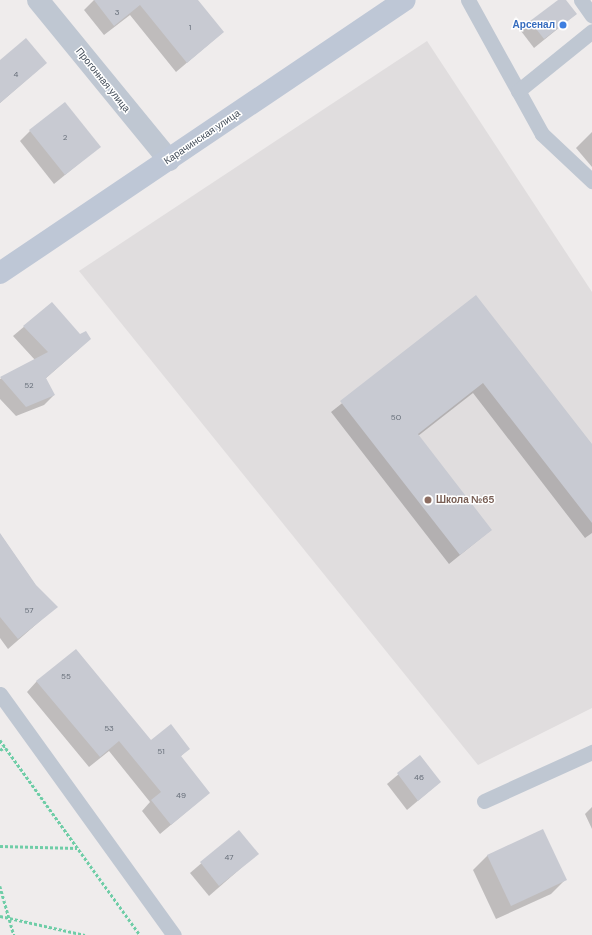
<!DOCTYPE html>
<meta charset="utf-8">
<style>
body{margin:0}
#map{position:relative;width:592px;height:935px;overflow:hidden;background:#efecec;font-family:"DM Sans",sans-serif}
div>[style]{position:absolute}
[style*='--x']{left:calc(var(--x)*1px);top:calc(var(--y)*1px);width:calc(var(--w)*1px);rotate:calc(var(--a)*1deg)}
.education>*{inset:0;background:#e0ddde}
.shadow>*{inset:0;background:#0003}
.building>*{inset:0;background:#c8cad2}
.path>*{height:2.5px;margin-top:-1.25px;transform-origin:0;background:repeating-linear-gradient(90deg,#6fcda7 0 3px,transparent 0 5px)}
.lane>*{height:15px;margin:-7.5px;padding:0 7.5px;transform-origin:7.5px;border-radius:7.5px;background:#bfc7d2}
.street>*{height:22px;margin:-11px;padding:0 11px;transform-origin:11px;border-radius:11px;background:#bfc7d2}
.secondary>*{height:22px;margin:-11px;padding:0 11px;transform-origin:11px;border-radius:11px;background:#bec7d6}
.dots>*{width:11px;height:11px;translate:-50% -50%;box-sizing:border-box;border:2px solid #fff;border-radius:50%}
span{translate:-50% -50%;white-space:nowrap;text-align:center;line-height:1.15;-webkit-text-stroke:3px #fff;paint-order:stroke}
.number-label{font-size:8px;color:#656d78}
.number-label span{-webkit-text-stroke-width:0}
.shop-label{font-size:10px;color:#366cbe;font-weight:700}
.right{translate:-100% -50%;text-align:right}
.street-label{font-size:10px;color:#444e5a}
.education-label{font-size:10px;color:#785e54;font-weight:700}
.left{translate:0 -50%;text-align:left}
</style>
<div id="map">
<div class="education">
<div style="clip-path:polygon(427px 41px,592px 292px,592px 708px,478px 765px,79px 271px)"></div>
</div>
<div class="shadow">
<div style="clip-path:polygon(94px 0,197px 0,223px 32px,176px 72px,130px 15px,104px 35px,84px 10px)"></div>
<div style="clip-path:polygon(559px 0,565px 0,576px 14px,534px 48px,521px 31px)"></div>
<div style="clip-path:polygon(0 61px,46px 63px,0 103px)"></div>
<div style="clip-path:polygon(30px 131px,99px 147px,54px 184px,20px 141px)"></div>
<div style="clip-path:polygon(592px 132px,592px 167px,576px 148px)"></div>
<div style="clip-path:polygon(476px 297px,592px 445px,592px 533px,585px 538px,473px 393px,418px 436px,491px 530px,449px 564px,331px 412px)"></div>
<div style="clip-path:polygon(52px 303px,80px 336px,79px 349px,45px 379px,54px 395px,44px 405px,16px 416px,0 399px,0 379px,35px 360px,13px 336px)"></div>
<div style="clip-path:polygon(0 534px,36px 586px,56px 607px,8px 649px,0 638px)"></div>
<div style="clip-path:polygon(37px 681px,151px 742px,189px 748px,180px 757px,209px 793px,160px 834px,142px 811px,150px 802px,109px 751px,89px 767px,27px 692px)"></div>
<div style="clip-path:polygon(420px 756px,440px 782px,407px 810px,387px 784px)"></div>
<div style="clip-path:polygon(592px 807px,592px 829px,585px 814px)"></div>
<div style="clip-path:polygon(239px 831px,257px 854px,209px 896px,190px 873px)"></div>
<div style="clip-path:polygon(488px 855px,566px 879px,551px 894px,496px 919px,473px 870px)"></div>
</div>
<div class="building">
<div style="clip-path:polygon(94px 0,198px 0,224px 32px,187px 63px,140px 5px,114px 26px)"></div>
<div style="clip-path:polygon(558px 0,566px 0,577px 14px,544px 39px,530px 21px)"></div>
<div style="clip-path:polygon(26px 38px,47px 63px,0 103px,0 60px)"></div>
<div style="clip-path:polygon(65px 102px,101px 147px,65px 175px,29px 130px)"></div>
<div style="clip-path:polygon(476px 295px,592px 444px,592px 523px,483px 383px,418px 434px,492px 530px,460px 555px,340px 401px)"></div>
<div style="clip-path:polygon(52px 302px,80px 334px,86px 331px,91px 339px,46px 378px,55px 395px,26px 407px,0 377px,48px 352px,23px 326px)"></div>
<div style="clip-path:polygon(0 533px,36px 585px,58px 607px,18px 639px,0 617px)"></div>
<div style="clip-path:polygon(76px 649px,151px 740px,171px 724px,190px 749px,181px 756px,210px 793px,171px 825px,151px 800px,161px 792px,119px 741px,100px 757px,36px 681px)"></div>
<div style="clip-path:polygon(420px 755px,441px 782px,418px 801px,397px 773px)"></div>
<div style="clip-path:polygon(543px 829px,567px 880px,511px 906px,487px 855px)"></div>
<div style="clip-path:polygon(239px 830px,259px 854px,219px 886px,200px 862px)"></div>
</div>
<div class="path">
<div style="--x:0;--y:740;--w:240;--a:54.3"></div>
<div style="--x:0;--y:750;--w:6;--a:-31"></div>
<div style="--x:0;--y:846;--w:77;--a:1.5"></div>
<div style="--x:0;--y:886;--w:51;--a:74.1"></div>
<div style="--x:0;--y:916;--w:87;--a:12.6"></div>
</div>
<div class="lane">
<div style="--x:468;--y:0;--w:153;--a:61.1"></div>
<div style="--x:542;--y:134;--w:69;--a:43.2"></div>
<div style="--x:581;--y:0;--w:19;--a:55"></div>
<div style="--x:518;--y:91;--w:95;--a:-39"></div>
<div style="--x:0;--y:694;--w:297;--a:54.2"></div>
<div style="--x:484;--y:801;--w:119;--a:-24.4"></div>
</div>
<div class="street">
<div style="--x:38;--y:0;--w:207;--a:50.7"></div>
</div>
<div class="secondary">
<div style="--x:0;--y:273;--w:488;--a:-34"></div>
</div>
<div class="dots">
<div style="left:563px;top:25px;background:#3f7fe0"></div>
<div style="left:428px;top:500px;background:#8d6e63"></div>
</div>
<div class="number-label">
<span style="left:117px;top:13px">3</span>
<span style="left:190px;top:28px">1</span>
<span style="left:16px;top:75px">4</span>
<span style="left:65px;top:138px">2</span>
<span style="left:29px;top:386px">52</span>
<span style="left:396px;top:418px">50</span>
<span style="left:29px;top:611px">57</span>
<span style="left:66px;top:677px">55</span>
<span style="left:109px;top:729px">53</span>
<span style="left:161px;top:752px">51</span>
<span style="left:419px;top:778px">46</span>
<span style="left:181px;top:796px">49</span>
<span style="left:229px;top:858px">47</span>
</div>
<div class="shop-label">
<span class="right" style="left:555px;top:25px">Арсенал</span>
</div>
<div class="street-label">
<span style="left:103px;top:80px;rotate:51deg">Прогонная улица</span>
<span style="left:202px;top:137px;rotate:-34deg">Карачинская улица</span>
</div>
<div class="education-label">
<span class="left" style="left:436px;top:500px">Школа №65</span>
</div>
</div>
